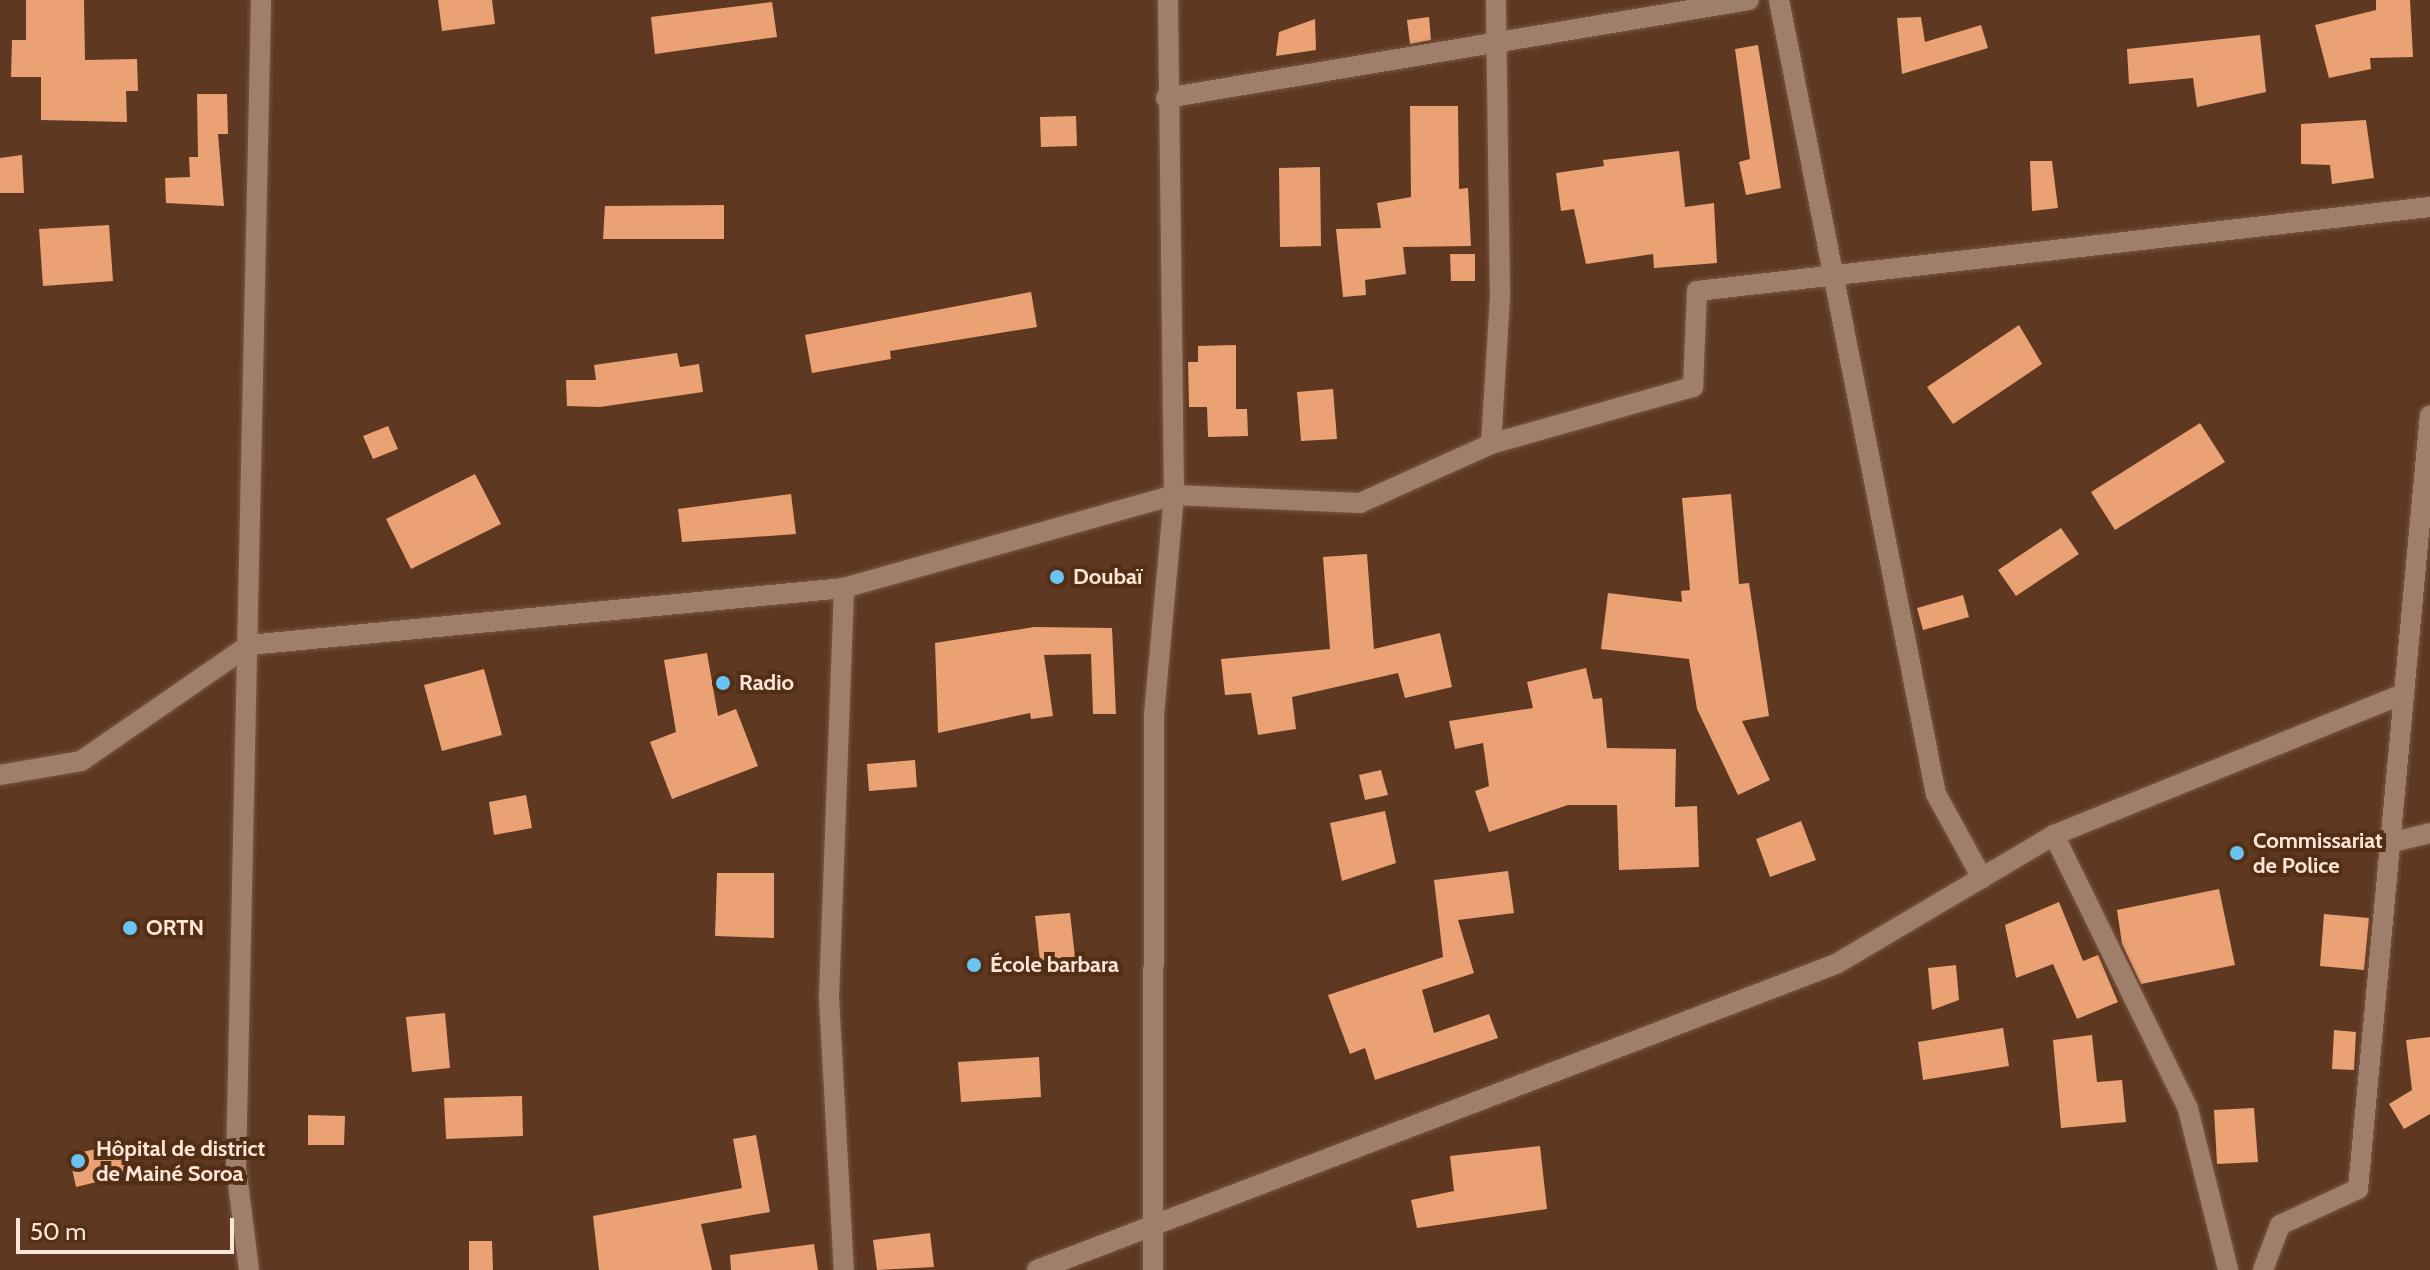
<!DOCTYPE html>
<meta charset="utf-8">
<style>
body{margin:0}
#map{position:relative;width:2430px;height:1270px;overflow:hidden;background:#5e3820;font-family:Cabin,sans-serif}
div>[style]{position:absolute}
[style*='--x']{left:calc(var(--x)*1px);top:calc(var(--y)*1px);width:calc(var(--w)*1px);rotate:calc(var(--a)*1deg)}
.building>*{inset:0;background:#eaa174}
.roads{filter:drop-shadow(0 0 2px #7a5741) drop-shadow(0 0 2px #7a5741)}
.minor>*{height:20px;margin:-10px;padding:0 10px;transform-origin:10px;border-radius:10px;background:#9f7f6c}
.dots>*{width:22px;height:22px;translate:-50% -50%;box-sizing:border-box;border:4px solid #522e15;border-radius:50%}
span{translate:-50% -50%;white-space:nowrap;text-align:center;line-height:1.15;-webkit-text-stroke:8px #522e15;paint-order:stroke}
.poi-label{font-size:22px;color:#fce4d6;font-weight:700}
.left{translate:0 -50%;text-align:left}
.scale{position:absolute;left:16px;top:1218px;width:218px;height:36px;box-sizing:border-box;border:4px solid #fce4d6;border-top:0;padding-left:10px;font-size:24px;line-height:28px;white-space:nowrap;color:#fce4d6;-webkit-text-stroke:6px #522e15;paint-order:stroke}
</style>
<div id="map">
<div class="building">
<div style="clip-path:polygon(26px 0,84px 0,85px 60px,137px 59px,138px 91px,126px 91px,127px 122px,41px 120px,41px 77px,11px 77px,12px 40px,26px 40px)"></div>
<div style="clip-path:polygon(438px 0,492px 0,495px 24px,442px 31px)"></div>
<div style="clip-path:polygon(2376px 0,2410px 0,2413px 57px,2370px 58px,2371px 69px,2329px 78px,2315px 25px,2376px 10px)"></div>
<div style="clip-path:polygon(772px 2px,777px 37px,655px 54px,651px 17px)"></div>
<div style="clip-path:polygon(1429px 17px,1431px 40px,1410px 44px,1407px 20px)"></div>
<div style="clip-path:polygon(1921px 17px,1925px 42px,1981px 25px,1988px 48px,1902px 74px,1897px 18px)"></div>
<div style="clip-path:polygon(1315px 19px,1316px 50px,1276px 56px,1279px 32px)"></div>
<div style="clip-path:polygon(2260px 35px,2266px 92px,2197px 107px,2193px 78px,2129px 84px,2127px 49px)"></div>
<div style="clip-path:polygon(1758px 45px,1781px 188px,1746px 195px,1739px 162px,1750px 159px,1735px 49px)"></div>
<div style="clip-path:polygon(197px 94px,227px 94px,228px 134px,218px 134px,224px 206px,166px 203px,165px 178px,190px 177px,189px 157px,198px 157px)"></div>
<div style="clip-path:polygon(1410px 106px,1458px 106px,1459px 189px,1468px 188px,1471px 246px,1403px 247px,1406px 274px,1365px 280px,1366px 295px,1343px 297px,1336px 229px,1381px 228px,1377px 203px,1411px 197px)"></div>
<div style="clip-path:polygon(1076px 116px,1077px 146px,1041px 147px,1040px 117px)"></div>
<div style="clip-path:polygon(2366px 120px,2374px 178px,2332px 184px,2330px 165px,2301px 164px,2301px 124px)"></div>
<div style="clip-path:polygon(1679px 151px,1685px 207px,1714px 203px,1717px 263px,1654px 268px,1653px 254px,1586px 264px,1574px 209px,1561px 211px,1556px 173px,1604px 166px,1603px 160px)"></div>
<div style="clip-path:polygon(22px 155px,24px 193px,0 193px,0 158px)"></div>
<div style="clip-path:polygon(2030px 161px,2052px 161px,2058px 208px,2032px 211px)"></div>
<div style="clip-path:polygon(1320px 167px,1321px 246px,1280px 247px,1279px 168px)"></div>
<div style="clip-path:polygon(724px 205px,724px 239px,603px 239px,605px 206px)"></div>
<div style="clip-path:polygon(109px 225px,113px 281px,43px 286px,39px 229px)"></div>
<div style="clip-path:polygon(1450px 254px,1475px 254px,1475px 281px,1451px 281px)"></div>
<div style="clip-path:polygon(1031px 292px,1037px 327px,890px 351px,891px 359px,812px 373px,805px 335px)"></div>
<div style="clip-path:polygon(2019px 325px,2042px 364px,1953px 424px,1927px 387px)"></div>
<div style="clip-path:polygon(1236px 345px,1236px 409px,1247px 409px,1248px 436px,1208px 437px,1207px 407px,1189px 407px,1188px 362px,1198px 362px,1198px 346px)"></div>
<div style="clip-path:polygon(677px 353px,680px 367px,699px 364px,703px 392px,600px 407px,567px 406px,566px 380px,596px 380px,594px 365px)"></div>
<div style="clip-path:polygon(1333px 389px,1337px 439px,1301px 441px,1297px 392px)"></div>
<div style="clip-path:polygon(2200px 423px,2225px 462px,2115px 530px,2091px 492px)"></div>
<div style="clip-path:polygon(388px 426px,398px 449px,373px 459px,363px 436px)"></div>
<div style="clip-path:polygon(475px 474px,501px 524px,411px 569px,386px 519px)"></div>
<div style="clip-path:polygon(791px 494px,796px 534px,682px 542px,678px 509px)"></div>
<div style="clip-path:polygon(1731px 494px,1739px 584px,1749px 583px,1769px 716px,1742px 721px,1770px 780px,1738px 795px,1697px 709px,1689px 659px,1601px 649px,1608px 593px,1682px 602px,1681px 591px,1690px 590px,1682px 498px)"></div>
<div style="clip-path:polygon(2061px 528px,2079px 554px,2016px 596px,1998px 570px)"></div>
<div style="clip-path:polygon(1367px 554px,1374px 649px,1440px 633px,1452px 687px,1405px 698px,1398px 673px,1292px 697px,1296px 729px,1258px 735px,1251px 693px,1225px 695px,1221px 659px,1330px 649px,1323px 557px)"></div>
<div style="clip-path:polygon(1963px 595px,1969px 617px,1923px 630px,1917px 608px)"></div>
<div style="clip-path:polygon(1034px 627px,1112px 628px,1116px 714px,1093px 714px,1091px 654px,1044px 655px,1053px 716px,1031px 719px,1030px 713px,938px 733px,935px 643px)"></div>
<div style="clip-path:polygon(707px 653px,718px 716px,736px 709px,758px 766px,672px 799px,650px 742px,676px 732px,664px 660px)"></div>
<div style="clip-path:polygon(1586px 668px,1593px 699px,1602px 698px,1607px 748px,1676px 749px,1675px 807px,1697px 806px,1699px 867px,1619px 870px,1617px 805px,1568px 805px,1489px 832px,1475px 791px,1489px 786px,1483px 743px,1455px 749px,1449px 721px,1533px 708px,1527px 682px)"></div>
<div style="clip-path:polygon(484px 669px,502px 735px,442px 751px,424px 685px)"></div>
<div style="clip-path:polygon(915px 760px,917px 787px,869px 791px,867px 764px)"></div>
<div style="clip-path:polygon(1381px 770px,1388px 795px,1365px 800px,1359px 775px)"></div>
<div style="clip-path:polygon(526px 795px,532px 828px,494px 835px,489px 802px)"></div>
<div style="clip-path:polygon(1385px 811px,1396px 863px,1342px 881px,1330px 823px)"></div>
<div style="clip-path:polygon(1801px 821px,1816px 860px,1770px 877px,1756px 839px)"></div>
<div style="clip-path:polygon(1508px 871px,1514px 913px,1458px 920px,1474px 973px,1422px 990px,1434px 1033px,1489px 1014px,1498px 1038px,1375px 1080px,1365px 1048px,1350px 1054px,1328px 995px,1443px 957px,1434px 880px)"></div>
<div style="clip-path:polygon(717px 873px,774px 873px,774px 938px,715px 936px)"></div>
<div style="clip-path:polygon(2219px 889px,2235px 965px,2141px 984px,2122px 944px,2117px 910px)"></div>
<div style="clip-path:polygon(2059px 902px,2083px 961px,2098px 955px,2118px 1002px,2077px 1019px,2053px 964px,2016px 978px,2005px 925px)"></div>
<div style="clip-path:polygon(1070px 913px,1075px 957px,1040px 961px,1035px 916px)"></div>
<div style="clip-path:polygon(2324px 914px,2369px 918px,2364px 970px,2320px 966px)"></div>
<div style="clip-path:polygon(1956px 965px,1959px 1000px,1932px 1010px,1928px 968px)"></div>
<div style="clip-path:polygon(445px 1013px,450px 1068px,412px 1072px,406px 1017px)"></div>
<div style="clip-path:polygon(2003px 1028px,2009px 1066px,1923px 1080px,1918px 1042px)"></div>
<div style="clip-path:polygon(2334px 1030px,2356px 1032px,2354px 1070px,2332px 1069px)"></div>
<div style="clip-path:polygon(2092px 1035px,2097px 1082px,2122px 1080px,2126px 1122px,2061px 1128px,2053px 1040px)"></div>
<div style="clip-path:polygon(2430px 1037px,2430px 1114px,2404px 1129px,2389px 1104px,2412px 1090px,2406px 1040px)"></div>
<div style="clip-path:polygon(1039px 1057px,1041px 1097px,961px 1102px,958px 1062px)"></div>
<div style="clip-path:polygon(522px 1096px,523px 1136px,446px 1139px,444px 1098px)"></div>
<div style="clip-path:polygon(2254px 1108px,2258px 1162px,2217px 1164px,2214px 1110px)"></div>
<div style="clip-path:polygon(308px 1115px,345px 1116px,344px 1145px,308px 1145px)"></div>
<div style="clip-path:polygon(756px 1135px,770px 1212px,701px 1224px,712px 1270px,599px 1270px,593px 1216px,742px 1188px,733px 1139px)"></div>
<div style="clip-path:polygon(123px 1143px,130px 1174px,76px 1187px,69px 1155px)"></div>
<div style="clip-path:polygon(1540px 1146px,1547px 1209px,1417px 1228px,1411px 1200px,1454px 1191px,1450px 1156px)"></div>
<div style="clip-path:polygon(930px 1233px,934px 1267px,877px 1270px,873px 1240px)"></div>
<div style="clip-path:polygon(469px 1241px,492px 1241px,493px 1270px,469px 1270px)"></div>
<div style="clip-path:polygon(814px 1244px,818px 1270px,731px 1270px,730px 1255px)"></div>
</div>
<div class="roads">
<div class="minor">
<div style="--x:1779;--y:0;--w:809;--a:78.82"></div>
<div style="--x:1936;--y:794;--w:96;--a:61.3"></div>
<div style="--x:1166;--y:98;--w:591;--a:-9.54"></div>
<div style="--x:1491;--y:444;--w:148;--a:-86.5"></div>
<div style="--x:1500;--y:296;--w:296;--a:-90.8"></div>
<div style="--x:844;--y:588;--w:409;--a:92.1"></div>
<div style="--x:829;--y:997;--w:273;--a:86.9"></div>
<div style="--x:0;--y:775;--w:82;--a:-9.8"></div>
<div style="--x:81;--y:761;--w:204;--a:-34.6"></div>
<div style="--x:249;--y:645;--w:598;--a:-5.47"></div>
<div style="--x:844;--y:588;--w:343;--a:-15.7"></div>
<div style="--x:1174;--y:495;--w:186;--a:2.5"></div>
<div style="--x:1360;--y:503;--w:144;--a:-24.2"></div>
<div style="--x:1491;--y:444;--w:210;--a:-15.8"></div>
<div style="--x:1693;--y:387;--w:96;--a:-87.6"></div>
<div style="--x:1697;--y:291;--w:738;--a:-6.54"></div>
<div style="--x:2054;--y:835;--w:305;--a:63.9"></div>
<div style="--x:2188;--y:1109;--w:166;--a:76"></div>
<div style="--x:2394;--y:842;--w:37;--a:-14"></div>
<div style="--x:249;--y:1270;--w:104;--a:-97.2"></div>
<div style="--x:236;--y:1167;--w:1167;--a:-88.77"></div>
<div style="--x:1037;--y:1270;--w:856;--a:-20.96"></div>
<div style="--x:1836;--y:964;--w:253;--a:-30.6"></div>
<div style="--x:2054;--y:835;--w:373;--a:-22"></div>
<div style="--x:1153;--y:1270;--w:555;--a:-89.9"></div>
<div style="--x:1154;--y:715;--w:221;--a:-84.8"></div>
<div style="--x:1174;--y:495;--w:495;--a:-90.7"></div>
<div style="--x:2263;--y:1270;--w:48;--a:-69.3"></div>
<div style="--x:2280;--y:1225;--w:86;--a:-24.8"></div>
<div style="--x:2358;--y:1189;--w:777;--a:-84.69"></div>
</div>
</div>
<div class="dots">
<div style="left:1057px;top:577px;background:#6ac3f1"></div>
<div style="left:723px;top:683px;background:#6ac3f1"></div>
<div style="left:2237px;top:853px;background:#6ac3f1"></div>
<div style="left:130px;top:928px;background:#6ac3f1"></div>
<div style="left:974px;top:965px;background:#6ac3f1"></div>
<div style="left:78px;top:1161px;background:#6ac3f1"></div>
</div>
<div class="poi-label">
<span class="left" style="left:1073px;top:577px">Doubaï</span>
<span class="left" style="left:739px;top:683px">Radio</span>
<span class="left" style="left:2253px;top:853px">Commissariat<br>de Police</span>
<span class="left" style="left:146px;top:928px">ORTN</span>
<span class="left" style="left:990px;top:965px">École barbara</span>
<span class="left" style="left:96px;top:1161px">Hôpital de district<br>de Mainé Soroa</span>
</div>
<div class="scale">50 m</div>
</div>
